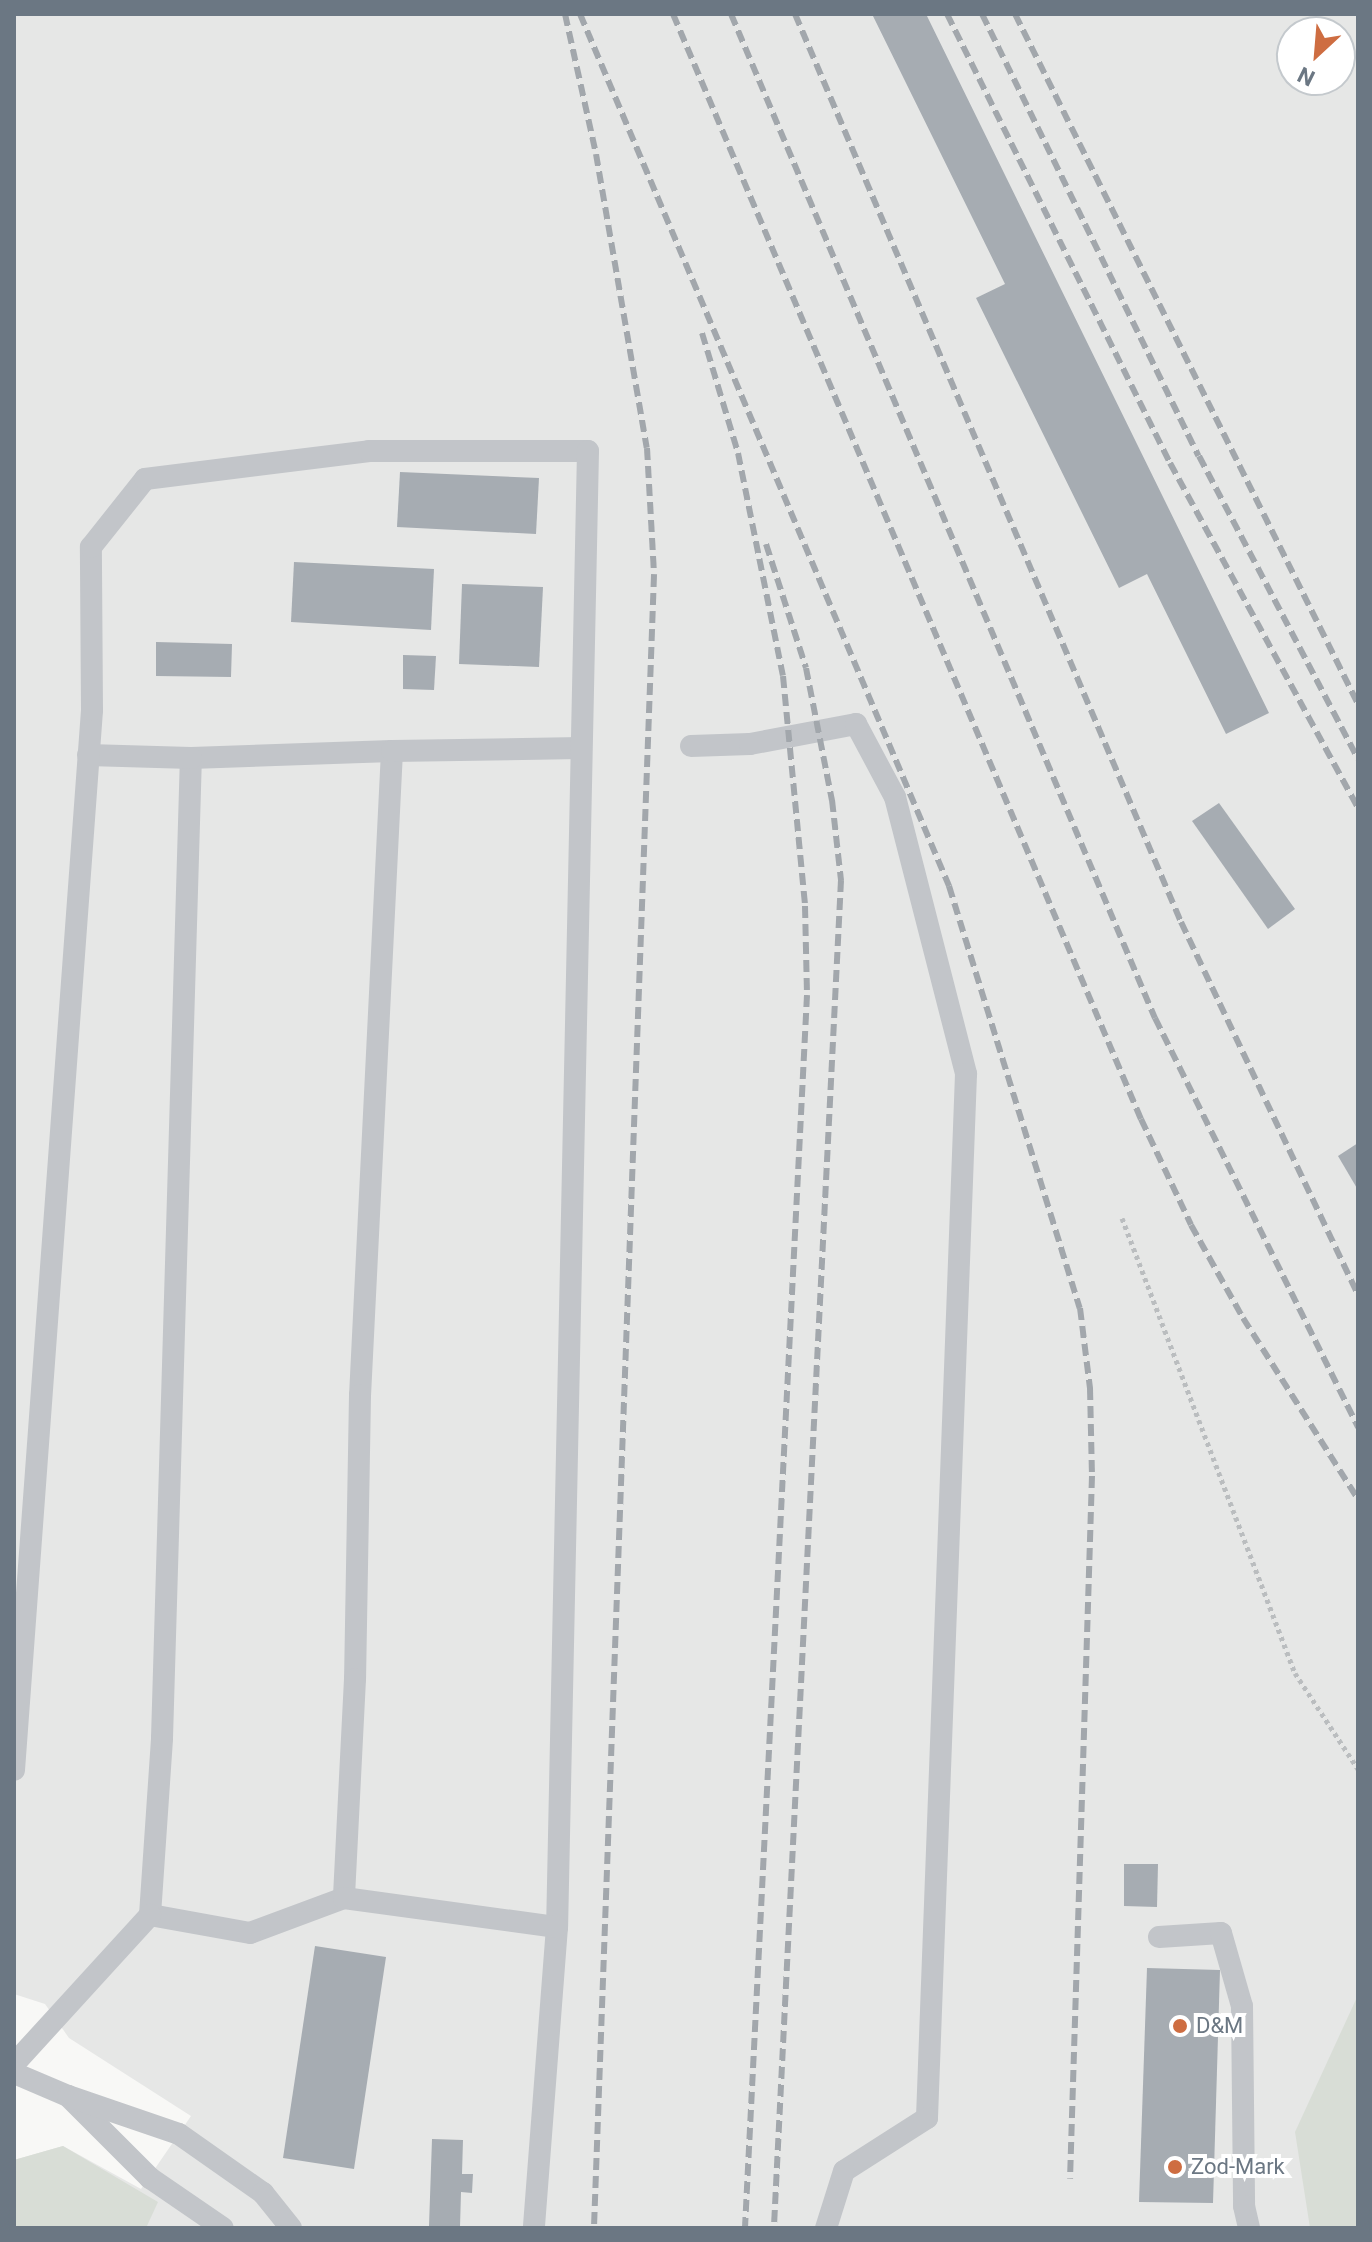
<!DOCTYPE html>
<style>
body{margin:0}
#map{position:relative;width:1372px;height:2242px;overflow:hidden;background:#f8f8f6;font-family:Roboto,sans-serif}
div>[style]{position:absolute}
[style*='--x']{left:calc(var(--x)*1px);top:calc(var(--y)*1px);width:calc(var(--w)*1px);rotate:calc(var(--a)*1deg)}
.built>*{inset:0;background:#e6e7e6}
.green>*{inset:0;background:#d8ddd6}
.building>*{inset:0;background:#a6acb2}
.path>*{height:5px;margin-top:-2.5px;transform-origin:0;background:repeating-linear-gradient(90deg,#babdbf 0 4px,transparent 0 8px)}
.lane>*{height:22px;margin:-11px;padding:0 11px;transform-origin:11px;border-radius:11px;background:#c2c5c9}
.rail>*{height:6px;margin-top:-3px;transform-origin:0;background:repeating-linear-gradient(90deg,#a2a7ac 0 12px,transparent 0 18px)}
.dots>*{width:22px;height:22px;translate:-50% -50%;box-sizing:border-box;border:4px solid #fff;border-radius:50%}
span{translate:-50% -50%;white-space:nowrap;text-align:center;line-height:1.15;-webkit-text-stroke:8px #fff;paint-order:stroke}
.poi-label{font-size:22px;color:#6b7783}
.left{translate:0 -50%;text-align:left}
.frame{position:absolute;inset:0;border:16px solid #6b7783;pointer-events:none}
.north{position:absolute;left:1276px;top:16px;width:80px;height:80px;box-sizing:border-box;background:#fff;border:2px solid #c4c9cd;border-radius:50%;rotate:206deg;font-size:22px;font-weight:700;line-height:32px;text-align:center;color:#6b7783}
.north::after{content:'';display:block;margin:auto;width:28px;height:36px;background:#ce6d41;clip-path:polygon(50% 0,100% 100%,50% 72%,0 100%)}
</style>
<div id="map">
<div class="built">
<div style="clip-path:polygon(evenodd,14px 14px,1358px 14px,1358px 2228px,14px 2228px,14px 2160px,63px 2146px,141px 2189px,191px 2116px,69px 2038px,45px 2004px,14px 1994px,14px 14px,1292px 32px,1340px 32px,1340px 80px,1292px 80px,1292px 32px)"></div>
</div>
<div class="green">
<div style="clip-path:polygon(1358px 1995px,1358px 2228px,1310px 2228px,1295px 2132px)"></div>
<div style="clip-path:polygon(63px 2146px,158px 2202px,146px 2228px,14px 2228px,14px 2160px)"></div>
</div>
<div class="building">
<div style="clip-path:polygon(872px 14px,926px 14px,1269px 713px,1226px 734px,1147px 574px,1119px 588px,976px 298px,1005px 284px)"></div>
<div style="clip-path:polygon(400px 472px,539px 478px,536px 534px,397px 527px)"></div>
<div style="clip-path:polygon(294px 562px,434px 569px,431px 630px,291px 622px)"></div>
<div style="clip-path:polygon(462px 584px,543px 587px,539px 667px,459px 664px)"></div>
<div style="clip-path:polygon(156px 642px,232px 644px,231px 677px,156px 676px)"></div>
<div style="clip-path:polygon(403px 655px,436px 656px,434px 690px,403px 689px)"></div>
<div style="clip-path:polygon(1219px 803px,1295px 909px,1268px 929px,1192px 821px)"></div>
<div style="clip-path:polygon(1358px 1143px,1358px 1190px,1338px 1156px)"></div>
<div style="clip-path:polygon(1124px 1864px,1158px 1864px,1157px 1907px,1124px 1906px)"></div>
<div style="clip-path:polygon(315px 1946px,386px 1957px,354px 2169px,283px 2158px)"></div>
<div style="clip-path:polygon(1147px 1968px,1220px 1970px,1213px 2203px,1139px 2202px)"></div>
<div style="clip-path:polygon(432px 2139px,463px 2140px,462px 2174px,473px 2174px,472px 2193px,461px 2192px,460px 2227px,429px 2226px)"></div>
</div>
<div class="path">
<div style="--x:1122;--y:1218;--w:487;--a:69.2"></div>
<div style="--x:1295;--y:1673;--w:115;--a:56.7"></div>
</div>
<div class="lane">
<div style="--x:691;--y:746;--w:59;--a:-1.9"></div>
<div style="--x:750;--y:744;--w:108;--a:-10.7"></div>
<div style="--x:856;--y:724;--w:83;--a:61.9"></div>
<div style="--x:895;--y:797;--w:286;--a:75.6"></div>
<div style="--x:966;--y:1074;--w:1045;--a:92.14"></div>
<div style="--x:927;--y:2118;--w:98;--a:147.4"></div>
<div style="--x:844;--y:2171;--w:60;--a:107.5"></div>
<div style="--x:392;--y:751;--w:645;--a:92.84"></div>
<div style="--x:360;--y:1395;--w:284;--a:91"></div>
<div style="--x:355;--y:1679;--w:219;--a:92.9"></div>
<div style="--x:344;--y:1898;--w:100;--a:159.6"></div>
<div style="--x:250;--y:1933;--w:102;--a:-169.8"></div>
<div style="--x:150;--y:1915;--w:177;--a:-86.1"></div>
<div style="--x:162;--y:1738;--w:980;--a:-88.31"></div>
<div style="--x:191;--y:758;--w:201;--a:-2"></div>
<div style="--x:392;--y:751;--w:189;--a:-0.9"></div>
<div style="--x:88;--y:755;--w:103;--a:1.7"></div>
<div style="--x:14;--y:1770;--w:1063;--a:-85.79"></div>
<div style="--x:92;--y:710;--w:163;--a:-90.4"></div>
<div style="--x:91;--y:547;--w:87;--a:-51.5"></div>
<div style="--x:145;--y:479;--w:226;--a:-7.1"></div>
<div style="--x:369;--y:451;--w:219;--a:0"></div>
<div style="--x:588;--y:451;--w:1476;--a:91.2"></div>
<div style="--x:557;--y:1927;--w:302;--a:94.4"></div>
<div style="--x:344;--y:1898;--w:215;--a:7.8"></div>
<div style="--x:1159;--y:1937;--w:62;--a:-3.7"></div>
<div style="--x:1221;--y:1933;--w:76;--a:74"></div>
<div style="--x:1242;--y:2006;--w:200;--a:89.4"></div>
<div style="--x:1244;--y:2206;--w:23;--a:77"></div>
<div style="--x:14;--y:2064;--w:202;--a:-47.6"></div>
<div style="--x:14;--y:2073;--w:59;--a:23.1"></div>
<div style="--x:68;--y:2096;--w:116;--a:45"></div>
<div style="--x:150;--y:2178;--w:88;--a:34.4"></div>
<div style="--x:68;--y:2096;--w:117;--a:18.9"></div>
<div style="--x:179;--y:2134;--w:103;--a:35.1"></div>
<div style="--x:263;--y:2193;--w:45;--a:51.3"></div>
</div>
<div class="rail">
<div style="--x:565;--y:14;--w:143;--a:77.5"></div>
<div style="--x:596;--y:154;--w:298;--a:80.2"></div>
<div style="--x:647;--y:448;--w:127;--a:86.8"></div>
<div style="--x:654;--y:575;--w:1654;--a:92.08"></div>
<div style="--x:580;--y:14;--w:947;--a:67.06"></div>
<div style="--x:949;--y:886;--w:442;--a:72.8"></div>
<div style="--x:1080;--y:1308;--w:81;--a:82.9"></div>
<div style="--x:1090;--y:1388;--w:88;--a:88.7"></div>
<div style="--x:1092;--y:1476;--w:703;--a:91.79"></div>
<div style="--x:673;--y:14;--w:1200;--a:67.05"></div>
<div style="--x:1141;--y:1119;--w:117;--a:64.7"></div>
<div style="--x:1191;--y:1225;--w:107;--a:60.8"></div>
<div style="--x:1243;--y:1318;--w:214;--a:57.6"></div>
<div style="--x:731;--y:14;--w:1090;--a:67.11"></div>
<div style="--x:1155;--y:1018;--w:457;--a:63.6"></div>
<div style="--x:795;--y:14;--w:987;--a:66.97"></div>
<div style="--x:1181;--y:922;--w:413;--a:64.6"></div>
<div style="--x:947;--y:14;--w:501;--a:63.59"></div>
<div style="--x:1170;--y:463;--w:393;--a:61.4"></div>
<div style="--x:982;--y:14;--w:492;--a:63.9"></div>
<div style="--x:1199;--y:456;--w:342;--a:62.3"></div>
<div style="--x:1015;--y:14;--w:771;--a:63.57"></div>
<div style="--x:702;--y:333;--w:125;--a:73.3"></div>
<div style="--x:738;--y:453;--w:227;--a:78.6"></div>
<div style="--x:783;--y:676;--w:231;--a:84.5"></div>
<div style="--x:805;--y:906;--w:89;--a:88.7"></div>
<div style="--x:807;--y:995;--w:1235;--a:92.88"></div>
<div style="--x:766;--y:544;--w:130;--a:72.1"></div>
<div style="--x:806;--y:668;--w:135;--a:78.9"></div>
<div style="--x:832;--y:800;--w:81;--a:83.6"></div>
<div style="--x:841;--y:880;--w:1350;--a:92.85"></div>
</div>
<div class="dots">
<div style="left:1180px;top:2026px;background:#ce6d41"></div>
<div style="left:1175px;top:2167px;background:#ce6d41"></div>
</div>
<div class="poi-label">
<span class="left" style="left:1196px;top:2026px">D&amp;M</span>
<span class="left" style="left:1191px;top:2167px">Zod-Mark</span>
</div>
<div class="frame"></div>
<div class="north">N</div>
</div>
